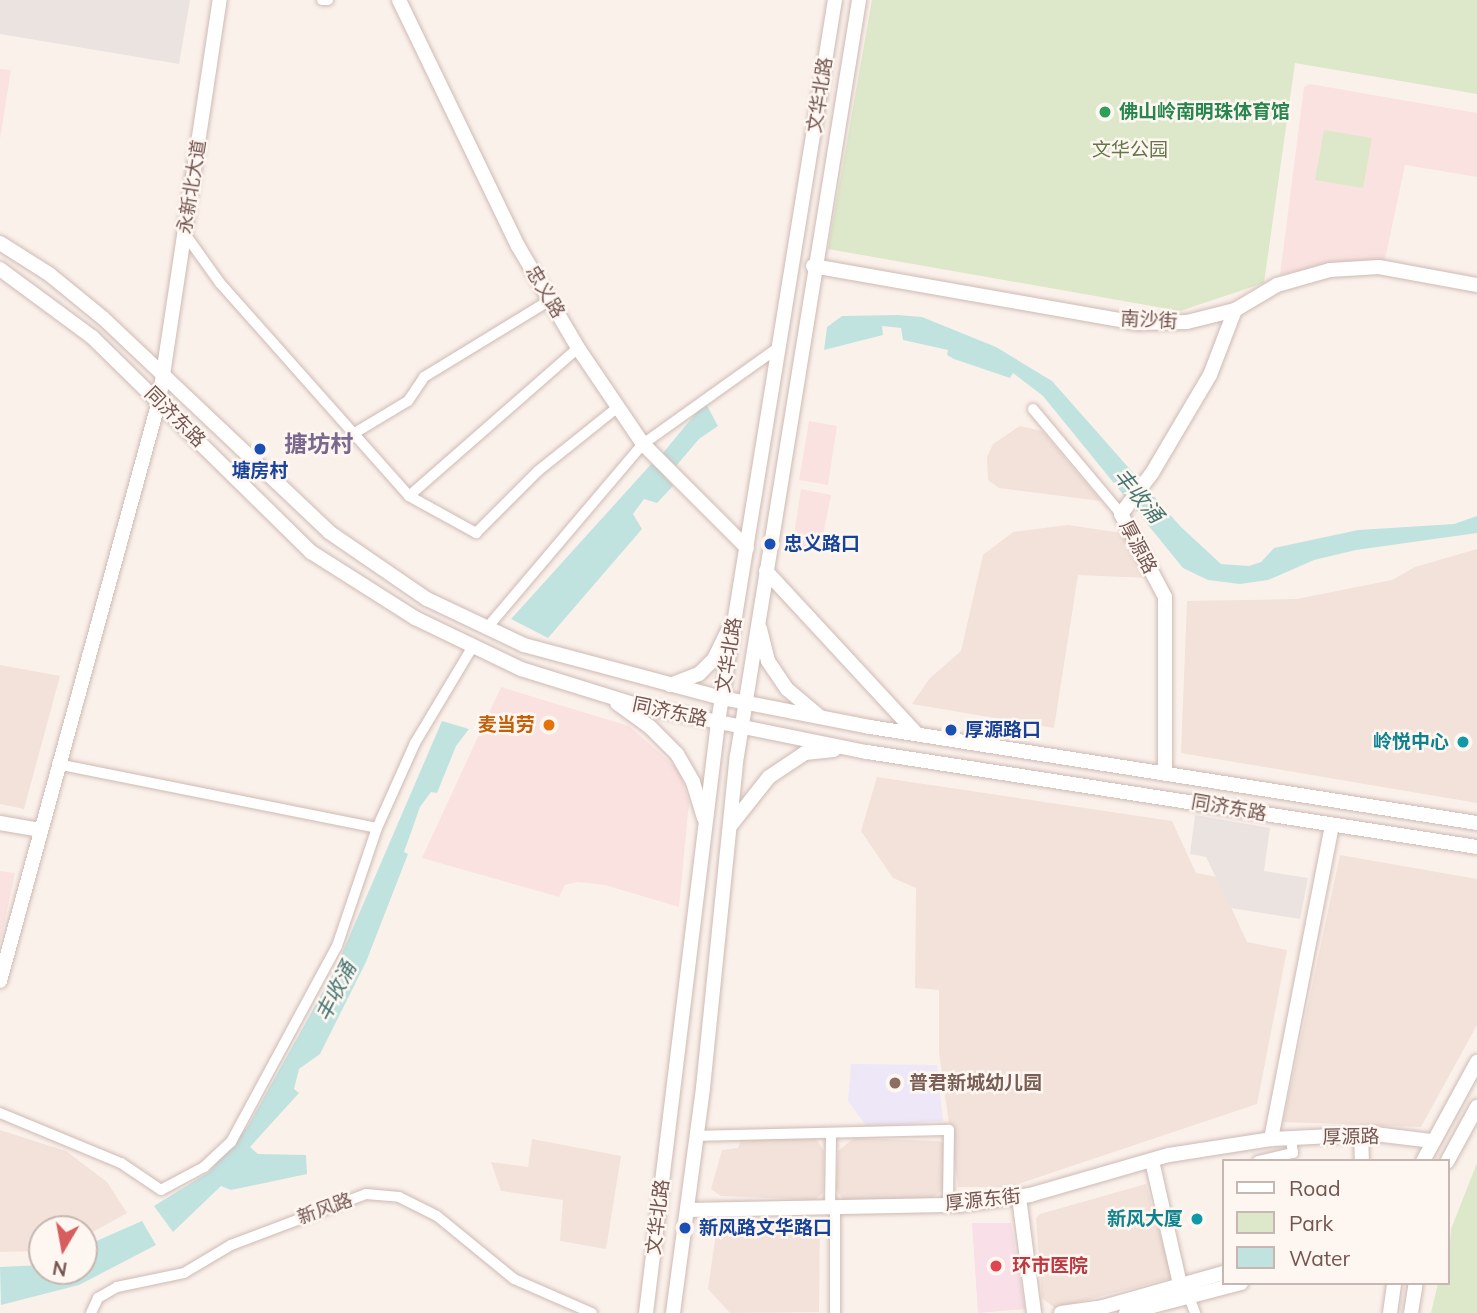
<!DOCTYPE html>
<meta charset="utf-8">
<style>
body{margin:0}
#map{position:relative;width:1477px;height:1313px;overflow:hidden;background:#fbf1eb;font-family:Mulish,"Noto Sans SC",sans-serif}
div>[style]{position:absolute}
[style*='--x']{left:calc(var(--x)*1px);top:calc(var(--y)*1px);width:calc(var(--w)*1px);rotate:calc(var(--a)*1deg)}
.residential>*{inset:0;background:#f2e2da}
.commercial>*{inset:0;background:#fae2e0}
.industrial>*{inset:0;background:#ebe3e0}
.education>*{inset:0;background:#eee7f7}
.medical>*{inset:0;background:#f8dfe8}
.green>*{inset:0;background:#dde8ca}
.water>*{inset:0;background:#c1e3e0}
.roads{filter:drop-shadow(0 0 2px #cebab4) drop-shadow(0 0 2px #cebab4)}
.street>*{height:10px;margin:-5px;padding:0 5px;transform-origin:5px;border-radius:5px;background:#fff}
.secondary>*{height:14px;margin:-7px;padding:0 7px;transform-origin:7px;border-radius:7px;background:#fff}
.dots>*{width:19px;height:19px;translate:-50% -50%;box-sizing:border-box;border:4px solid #fef6f1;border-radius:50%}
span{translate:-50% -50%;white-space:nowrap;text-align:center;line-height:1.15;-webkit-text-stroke:5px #fef6f1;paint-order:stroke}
.street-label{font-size:19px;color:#745550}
.leisure-label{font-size:19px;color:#27864d;font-weight:700}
.left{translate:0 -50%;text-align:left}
.park-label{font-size:19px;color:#627849}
.transit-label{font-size:19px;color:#164399;font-weight:700}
.food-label{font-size:19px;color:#c56008;font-weight:700}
.right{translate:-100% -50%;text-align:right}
.culture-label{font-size:19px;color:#0d838f;font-weight:700}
.education-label{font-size:19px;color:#785e54;font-weight:700}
.health-label{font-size:19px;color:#be3a42;font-weight:700}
.water-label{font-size:21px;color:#457773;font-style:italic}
.quarter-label{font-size:23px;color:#7a688f;font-weight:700}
.legend{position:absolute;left:1222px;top:1159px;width:228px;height:126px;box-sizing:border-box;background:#fef6f1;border:2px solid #c7b6b1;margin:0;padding:9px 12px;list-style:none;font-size:21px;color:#745550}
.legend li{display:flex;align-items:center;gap:14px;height:35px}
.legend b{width:35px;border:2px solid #c7b6b1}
.north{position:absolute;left:28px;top:1215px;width:70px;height:70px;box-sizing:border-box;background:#fef6f1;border:2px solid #c7b6b1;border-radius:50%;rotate:190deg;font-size:19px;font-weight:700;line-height:28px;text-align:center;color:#745550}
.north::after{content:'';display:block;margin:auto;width:24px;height:32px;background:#d85d5e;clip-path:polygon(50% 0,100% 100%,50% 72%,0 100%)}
</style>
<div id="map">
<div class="residential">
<div style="clip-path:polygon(1020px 426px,1042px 431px,1101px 501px,999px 488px,988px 480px,987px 457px,993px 444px)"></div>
<div style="clip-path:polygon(1068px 525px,1122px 533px,1149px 578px,1078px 575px,1054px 728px,912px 704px,930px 678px,961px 651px,983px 555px,1013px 532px)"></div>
<div style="clip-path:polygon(1477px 549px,1477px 803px,1181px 753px,1187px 601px,1297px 599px,1392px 580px,1415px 567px)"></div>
<div style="clip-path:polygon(0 665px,60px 676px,24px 809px,0 804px)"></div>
<div style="clip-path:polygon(877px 777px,1172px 821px,1196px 873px,1217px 877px,1247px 942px,1287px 950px,1257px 1104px,1009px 1187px,958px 1187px,939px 1053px,939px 990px,915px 988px,916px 888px,893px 878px,861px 831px)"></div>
<div style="clip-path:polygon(1340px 855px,1477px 879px,1477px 1025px,1421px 1127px,1283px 1122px)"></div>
<div style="clip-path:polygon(0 1130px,66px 1151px,107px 1182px,127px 1213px,84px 1237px,84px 1229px,42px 1229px,42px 1251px,0 1252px)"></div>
<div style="clip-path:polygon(854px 1138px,939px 1141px,948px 1146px,949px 1186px,932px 1198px,844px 1201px,836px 1189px,838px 1151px)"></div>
<div style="clip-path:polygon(532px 1139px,621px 1156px,606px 1249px,560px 1241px,563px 1200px,501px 1191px,491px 1162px,528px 1167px)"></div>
<div style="clip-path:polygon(741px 1139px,816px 1139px,824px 1151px,823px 1193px,815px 1200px,721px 1196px,711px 1189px,722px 1150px,738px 1148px)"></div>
<div style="clip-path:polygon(1146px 1184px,1172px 1278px,1055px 1308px,1042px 1298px,1036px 1218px,1040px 1214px)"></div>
<div style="clip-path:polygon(820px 1218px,819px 1312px,730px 1313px,708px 1289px,718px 1219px)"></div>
</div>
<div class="commercial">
<div style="clip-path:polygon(0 69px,11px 70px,0 139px)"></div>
<div style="clip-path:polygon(1310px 84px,1477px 113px,1477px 177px,1405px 165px,1385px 260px,1336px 262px,1280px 275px,1304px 87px)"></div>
<div style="clip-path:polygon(809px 421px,837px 426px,828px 485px,799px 480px)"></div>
<div style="clip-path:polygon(801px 489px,831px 495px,820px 551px,792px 547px)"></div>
<div style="clip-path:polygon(501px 687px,629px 726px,680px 771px,689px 803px,679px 907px,605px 885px,577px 882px,565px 885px,559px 897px,422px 858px)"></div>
<div style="clip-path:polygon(0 871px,15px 873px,0 943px)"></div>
</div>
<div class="industrial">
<div style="clip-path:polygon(0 0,190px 0,179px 64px,0 34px)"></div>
<div style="clip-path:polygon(1195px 815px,1270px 828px,1264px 871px,1308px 878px,1300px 919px,1231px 908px,1206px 857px,1190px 854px)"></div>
</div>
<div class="education">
<div style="clip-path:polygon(851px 1064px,937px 1065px,943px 1121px,867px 1127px,848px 1101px)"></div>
</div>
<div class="medical">
<div style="clip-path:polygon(972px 1223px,1011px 1223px,1025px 1309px,978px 1313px)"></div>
</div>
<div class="green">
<div style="clip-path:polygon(872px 0,1477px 0,1477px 94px,1295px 63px,1264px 283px,1180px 311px,828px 249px)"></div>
<div style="clip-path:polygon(1324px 130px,1372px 138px,1363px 188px,1315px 180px)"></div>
<div style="clip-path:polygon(1477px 1163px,1477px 1313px,1431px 1313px,1438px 1283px,1447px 1283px,1451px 1229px)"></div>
</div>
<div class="water">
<div style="clip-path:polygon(898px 315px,922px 317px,996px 347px,1052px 381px,1181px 527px,1221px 564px,1249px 566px,1261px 562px,1274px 548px,1358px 530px,1454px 524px,1477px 516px,1477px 533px,1356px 550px,1314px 560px,1268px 580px,1240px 584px,1208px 580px,1183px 568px,1043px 396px,1013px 373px,1010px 378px,954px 359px,947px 355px,948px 350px,903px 340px,901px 328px,882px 326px,883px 335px,824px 350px,827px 327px,842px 316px)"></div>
<div style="clip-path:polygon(705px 402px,718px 426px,699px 439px,676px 466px,663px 453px)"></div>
<div style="clip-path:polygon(653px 462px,673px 486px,657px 503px,644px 499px,633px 514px,642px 529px,548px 638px,511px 619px)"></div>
<div style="clip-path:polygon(442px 721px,469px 729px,456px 746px,437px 793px,431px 792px,420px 807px,404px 852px,408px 854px,366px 962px,320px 1054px,299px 1069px,294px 1089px,299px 1093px,250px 1147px,258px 1154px,306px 1155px,307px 1174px,231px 1190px,221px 1186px,173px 1232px,154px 1206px,209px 1172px,248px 1126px,334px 972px)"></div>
<div style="clip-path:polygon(142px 1221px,156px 1245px,79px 1285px,1px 1305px,0 1267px,42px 1265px,42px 1271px,84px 1271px,85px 1246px)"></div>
</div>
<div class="roads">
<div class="street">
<div style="--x:322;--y:0;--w:6;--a:0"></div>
<div style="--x:185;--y:234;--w:60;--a:54.5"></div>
<div style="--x:220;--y:283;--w:285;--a:48.4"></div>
<div style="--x:409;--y:496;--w:77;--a:28.9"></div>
<div style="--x:476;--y:533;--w:88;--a:-45"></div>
<div style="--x:538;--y:471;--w:102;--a:-38.7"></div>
<div style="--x:1033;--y:409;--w:137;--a:50"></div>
<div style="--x:353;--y:434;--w:64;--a:-31"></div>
<div style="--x:408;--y:401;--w:29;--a:-56"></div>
<div style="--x:424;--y:377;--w:148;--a:-31.4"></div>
<div style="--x:409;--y:496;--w:225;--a:-41.2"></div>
<div style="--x:486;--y:629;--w:243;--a:-49.7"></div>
<div style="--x:643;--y:444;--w:167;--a:-35.5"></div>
<div style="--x:57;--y:764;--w:326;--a:11.3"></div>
<div style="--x:0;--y:1113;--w:131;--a:22.5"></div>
<div style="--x:121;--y:1163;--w:48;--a:34"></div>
<div style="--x:161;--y:1190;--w:49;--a:-28.1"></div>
<div style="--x:204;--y:1167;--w:37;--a:-43"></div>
<div style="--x:231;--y:1142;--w:223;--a:-61.6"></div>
<div style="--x:337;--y:946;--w:125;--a:-71.3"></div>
<div style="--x:377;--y:828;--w:93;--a:-65.9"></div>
<div style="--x:415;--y:743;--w:113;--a:-59.1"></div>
<div style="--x:697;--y:1136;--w:252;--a:-1.4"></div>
<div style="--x:949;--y:1130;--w:75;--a:90.8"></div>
<div style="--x:1258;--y:1161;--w:36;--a:-13"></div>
<div style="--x:1293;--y:1153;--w:15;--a:-98"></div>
<div style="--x:830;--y:1208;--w:73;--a:-89.2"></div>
<div style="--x:835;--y:1208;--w:105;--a:90"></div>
<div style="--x:1189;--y:1297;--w:17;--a:69"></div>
<div style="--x:91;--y:1313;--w:17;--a:-65"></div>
<div style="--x:98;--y:1298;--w:22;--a:-30"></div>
<div style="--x:117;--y:1287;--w:68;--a:-11.8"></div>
<div style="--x:184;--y:1273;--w:55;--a:-30.8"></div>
<div style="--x:231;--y:1245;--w:144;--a:-20.7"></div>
<div style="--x:366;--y:1194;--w:33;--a:5"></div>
<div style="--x:399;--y:1197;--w:42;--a:26.6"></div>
<div style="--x:437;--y:1216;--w:99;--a:39.3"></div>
<div style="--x:514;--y:1279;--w:85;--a:23.6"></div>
</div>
<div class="secondary">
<div style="--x:399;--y:0;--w:273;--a:64.2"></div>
<div style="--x:518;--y:246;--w:118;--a:59.5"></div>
<div style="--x:578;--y:348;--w:116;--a:55.9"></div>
<div style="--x:643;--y:444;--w:147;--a:45"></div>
<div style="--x:0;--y:243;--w:58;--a:32.3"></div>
<div style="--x:49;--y:274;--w:70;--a:39.2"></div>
<div style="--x:103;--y:318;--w:311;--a:43.4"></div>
<div style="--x:329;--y:532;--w:119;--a:34.4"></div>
<div style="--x:427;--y:599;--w:107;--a:25.4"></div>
<div style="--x:524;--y:645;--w:205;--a:15"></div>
<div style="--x:722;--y:698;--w:151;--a:11.1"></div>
<div style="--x:870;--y:727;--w:615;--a:8.99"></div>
<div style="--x:813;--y:266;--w:328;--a:10"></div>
<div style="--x:1136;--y:323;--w:51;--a:-1.1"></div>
<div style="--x:1187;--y:322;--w:49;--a:-14"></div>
<div style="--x:1235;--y:310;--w:49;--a:-30.8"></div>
<div style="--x:1277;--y:285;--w:55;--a:-15.8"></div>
<div style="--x:1330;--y:270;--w:49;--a:-3.5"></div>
<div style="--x:1379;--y:267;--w:100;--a:10.4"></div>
<div style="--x:0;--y:269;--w:114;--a:36.5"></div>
<div style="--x:92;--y:337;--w:307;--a:44.5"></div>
<div style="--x:311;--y:552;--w:123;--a:32.4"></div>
<div style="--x:415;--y:618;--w:118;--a:25.7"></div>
<div style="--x:521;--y:669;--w:125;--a:17.3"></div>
<div style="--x:640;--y:706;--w:232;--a:11.5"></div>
<div style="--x:867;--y:752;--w:617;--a:8.85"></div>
<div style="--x:766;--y:571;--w:221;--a:47.2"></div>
<div style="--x:760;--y:629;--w:33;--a:76"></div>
<div style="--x:768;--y:661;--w:34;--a:56"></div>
<div style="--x:787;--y:689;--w:42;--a:40.2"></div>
<div style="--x:670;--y:685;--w:31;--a:-21"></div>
<div style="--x:699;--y:674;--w:21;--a:-45"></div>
<div style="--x:714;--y:659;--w:32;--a:-64"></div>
<div style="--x:617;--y:703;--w:41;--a:36"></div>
<div style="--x:650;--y:727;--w:38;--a:45"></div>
<div style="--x:677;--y:754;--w:32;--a:60"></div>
<div style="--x:693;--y:782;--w:37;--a:73"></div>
<div style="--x:1165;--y:771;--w:174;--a:-90"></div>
<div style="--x:1165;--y:597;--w:94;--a:-117.9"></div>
<div style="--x:1121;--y:514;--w:51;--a:-52.9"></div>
<div style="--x:1152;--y:473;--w:114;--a:-59.4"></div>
<div style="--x:1210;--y:375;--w:70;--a:-69"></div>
<div style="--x:0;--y:823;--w:40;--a:10"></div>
<div style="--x:731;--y:825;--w:61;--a:-51.6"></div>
<div style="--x:769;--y:777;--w:43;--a:-33.7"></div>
<div style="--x:805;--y:753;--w:29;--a:-6"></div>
<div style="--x:0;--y:981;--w:601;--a:-74.67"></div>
<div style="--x:159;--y:401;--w:406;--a:-81.4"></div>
<div style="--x:1361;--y:1135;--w:26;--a:88"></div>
<div style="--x:1271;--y:1139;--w:319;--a:-79"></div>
<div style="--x:1152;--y:1161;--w:140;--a:77.2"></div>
<div style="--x:1423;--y:1161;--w:113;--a:-61.4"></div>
<div style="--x:1447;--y:1162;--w:63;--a:-61.4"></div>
<div style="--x:1019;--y:1197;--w:117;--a:82.6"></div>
<div style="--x:687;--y:1210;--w:272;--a:-1.1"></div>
<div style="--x:959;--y:1205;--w:72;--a:-8"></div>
<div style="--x:1030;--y:1195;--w:145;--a:-16.1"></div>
<div style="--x:1169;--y:1155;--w:103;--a:-8.9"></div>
<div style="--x:1271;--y:1139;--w:104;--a:-2.8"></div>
<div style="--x:1375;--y:1134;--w:56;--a:7.1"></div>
<div style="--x:646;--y:1313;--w:595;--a:-83.05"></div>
<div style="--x:718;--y:722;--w:731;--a:-80.8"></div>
<div style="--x:673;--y:1313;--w:227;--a:-82.4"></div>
<div style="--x:703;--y:1088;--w:334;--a:-84.2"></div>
<div style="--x:737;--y:756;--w:766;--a:-80.83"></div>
<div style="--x:1061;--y:1313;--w:42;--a:-8.1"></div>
<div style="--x:1103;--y:1307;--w:125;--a:-15.8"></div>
<div style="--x:1126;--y:1313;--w:119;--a:-14.6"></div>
<div style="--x:1390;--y:1313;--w:30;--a:-82"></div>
<div style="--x:1411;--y:1313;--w:30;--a:-81"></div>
</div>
</div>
<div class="dots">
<div style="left:1105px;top:112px;background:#2e9e5b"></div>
<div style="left:260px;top:449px;background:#1a4fb4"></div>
<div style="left:770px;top:544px;background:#1a4fb4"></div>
<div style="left:549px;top:725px;background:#e8710a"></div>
<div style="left:951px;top:730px;background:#1a4fb4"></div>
<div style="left:1463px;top:742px;background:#0f9aa8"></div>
<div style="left:895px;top:1083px;background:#8d6e63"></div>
<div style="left:1197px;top:1219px;background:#0f9aa8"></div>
<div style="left:685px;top:1228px;background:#1a4fb4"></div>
<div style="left:996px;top:1266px;background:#e0444e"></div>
</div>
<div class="street-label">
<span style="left:820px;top:95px;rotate:-81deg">文华北路</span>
<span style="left:192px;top:187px;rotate:-81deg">永新北大道</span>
<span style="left:545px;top:292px;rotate:59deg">忠义路</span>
<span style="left:1149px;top:320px;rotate:3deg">南沙街</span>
<span style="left:175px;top:417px;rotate:45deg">同济东路</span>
<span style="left:1138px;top:547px;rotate:62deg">厚源路</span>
<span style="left:729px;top:655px;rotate:-81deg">文华北路</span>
<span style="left:670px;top:712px;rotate:12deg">同济东路</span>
<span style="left:1229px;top:808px;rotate:10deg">同济东路</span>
<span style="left:1351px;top:1137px;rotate:-1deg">厚源路</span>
<span style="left:983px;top:1200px;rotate:-6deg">厚源东街</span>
<span style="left:325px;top:1209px;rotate:-20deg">新风路</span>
<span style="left:658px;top:1217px;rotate:-83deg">文华北路</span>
</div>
<div class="leisure-label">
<span class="left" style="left:1119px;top:112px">佛山岭南明珠体育馆</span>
</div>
<div class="park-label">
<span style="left:1130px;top:150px">文华公园</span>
</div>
<div class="transit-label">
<span style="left:260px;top:471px">塘房村</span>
<span class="left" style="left:784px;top:544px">忠义路口</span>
<span class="left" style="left:965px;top:730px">厚源路口</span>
<span class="left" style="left:699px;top:1228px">新风路文华路口</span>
</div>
<div class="food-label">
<span class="right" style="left:535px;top:725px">麦当劳</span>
</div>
<div class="culture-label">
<span class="right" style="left:1449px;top:742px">岭悦中心</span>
<span class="right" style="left:1183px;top:1219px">新风大厦</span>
</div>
<div class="education-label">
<span class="left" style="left:909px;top:1083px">普君新城幼儿园</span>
</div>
<div class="health-label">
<span class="left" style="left:1012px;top:1266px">环市医院</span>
</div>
<div class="water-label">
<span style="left:1139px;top:495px;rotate:50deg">丰收涌</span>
<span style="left:335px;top:991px;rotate:-63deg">丰收涌</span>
</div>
<div class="quarter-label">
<span style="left:319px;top:444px">搪坊村</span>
</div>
<ul class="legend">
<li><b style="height:9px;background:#fff"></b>Road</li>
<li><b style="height:19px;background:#dde8ca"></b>Park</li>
<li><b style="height:19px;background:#c1e3e0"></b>Water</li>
</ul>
<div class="north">N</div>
</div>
